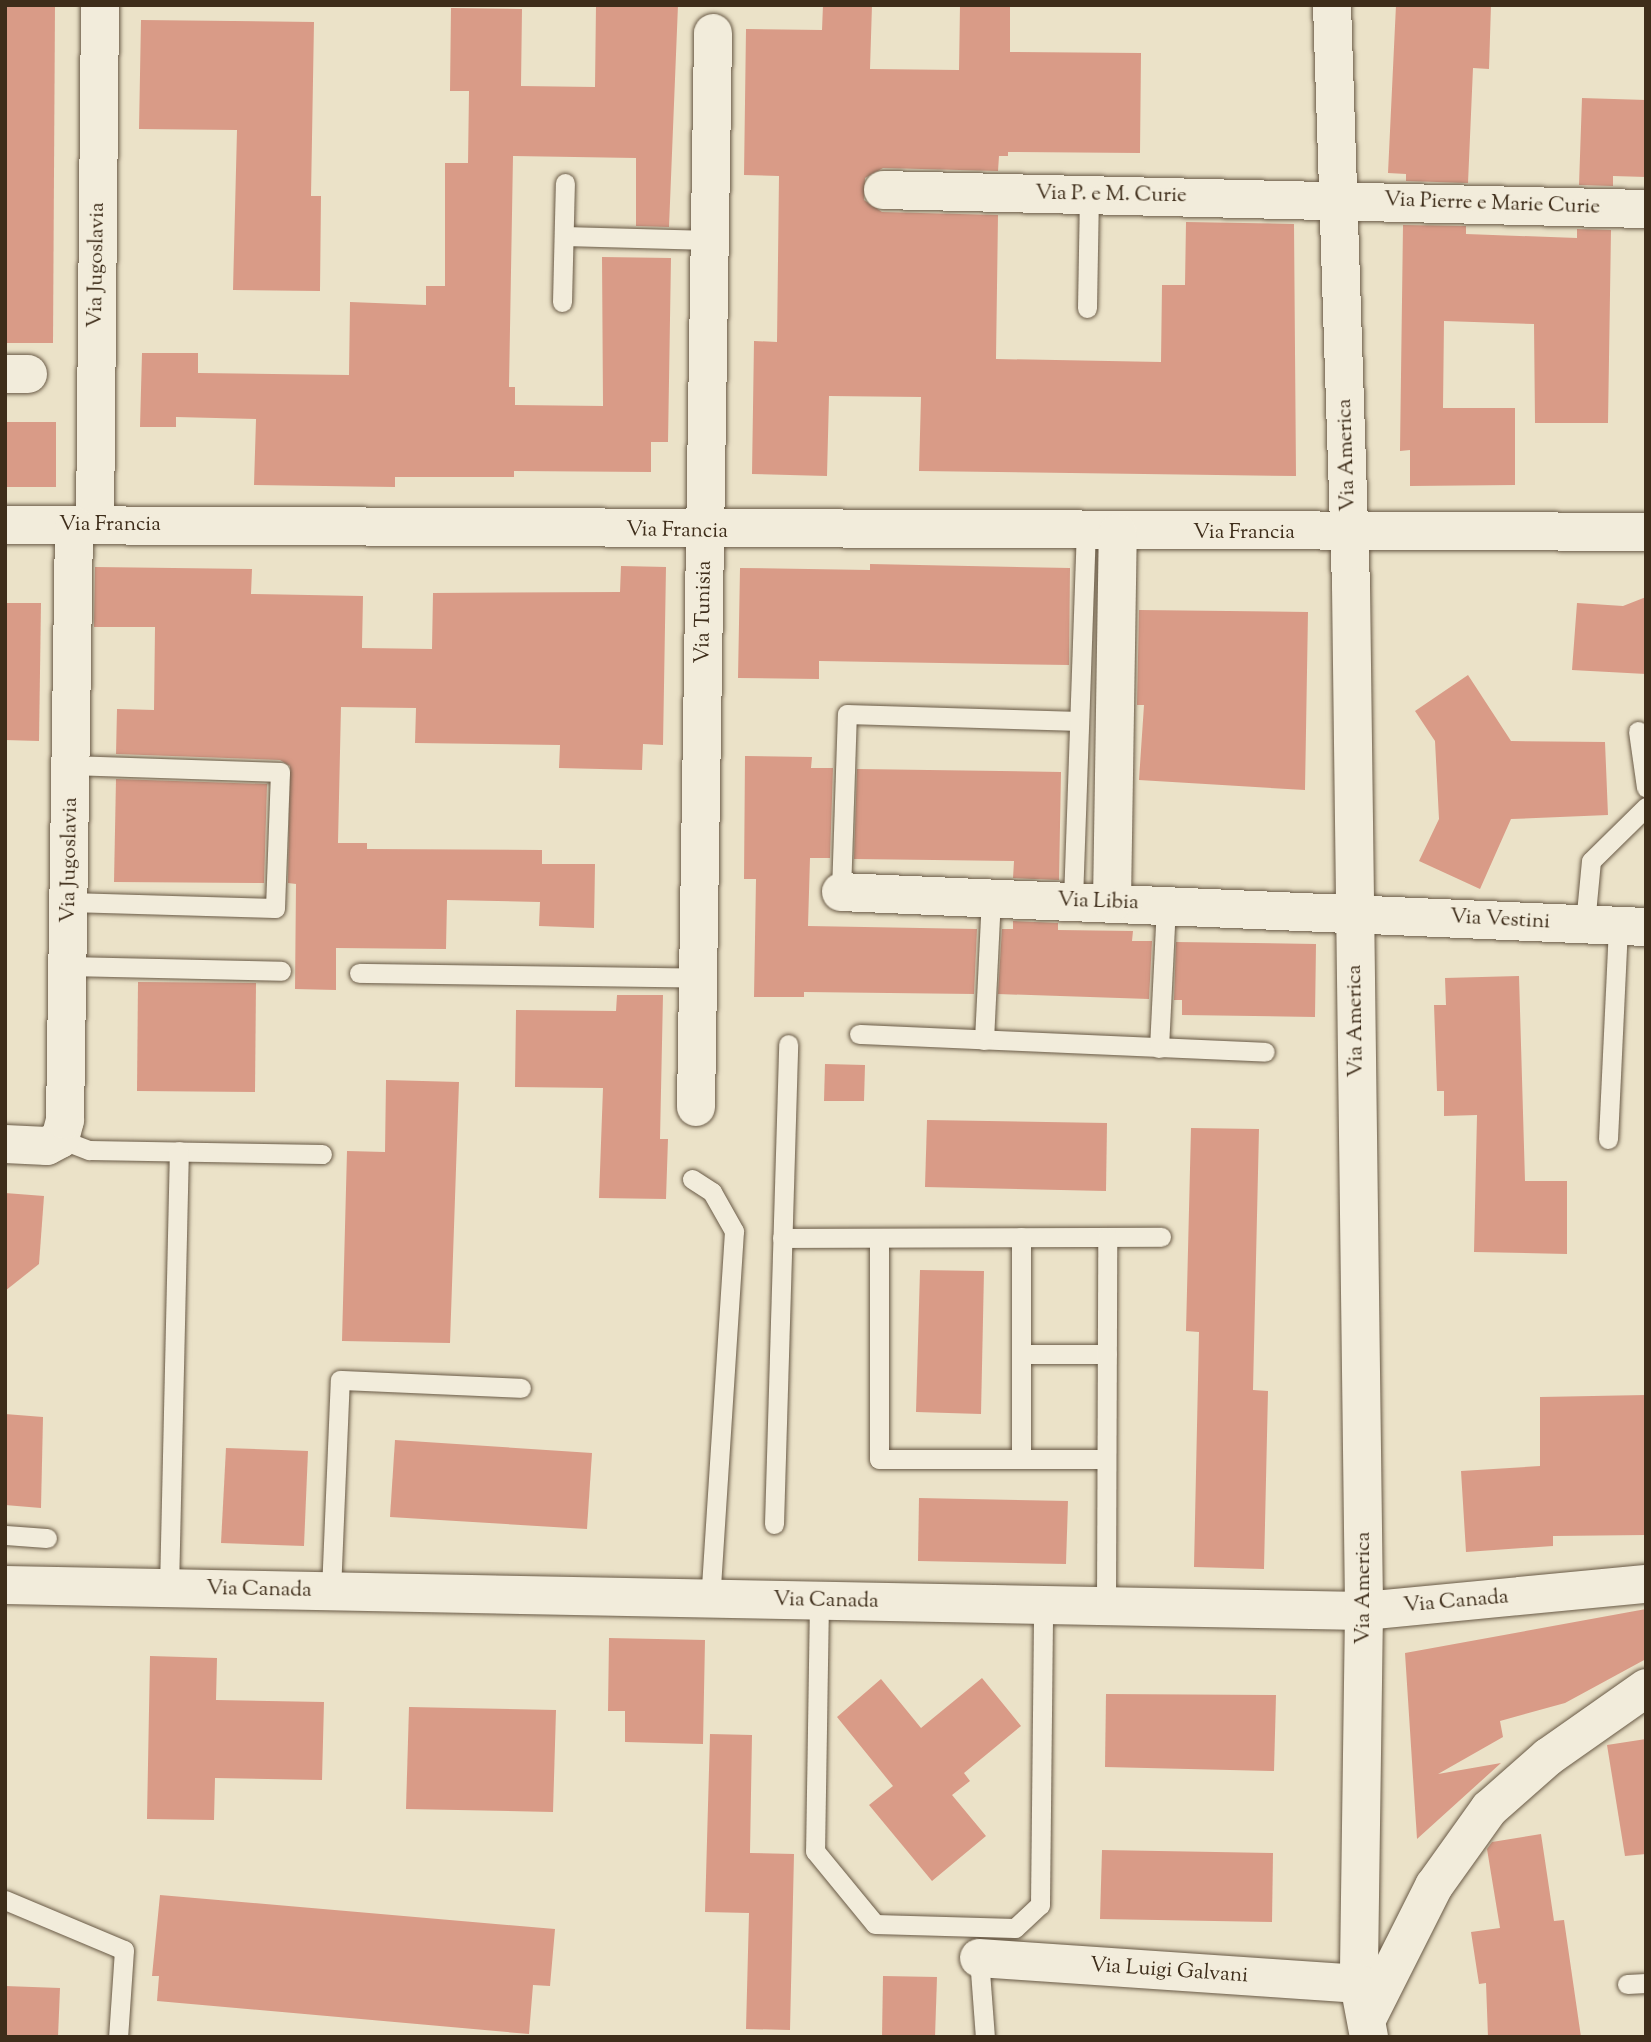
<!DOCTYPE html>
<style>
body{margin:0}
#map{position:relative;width:1651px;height:2042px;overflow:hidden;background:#ebe2c8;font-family:"Sorts Mill Goudy",serif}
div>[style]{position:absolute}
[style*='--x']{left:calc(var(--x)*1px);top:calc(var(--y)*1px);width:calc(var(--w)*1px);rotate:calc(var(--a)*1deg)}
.building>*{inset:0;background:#d99b87}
.roads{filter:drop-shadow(0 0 2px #695a46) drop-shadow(0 0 2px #695a46)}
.service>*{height:19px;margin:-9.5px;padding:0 9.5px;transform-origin:9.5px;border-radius:9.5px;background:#f2ecdb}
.minor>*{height:38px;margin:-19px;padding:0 19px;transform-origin:19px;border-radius:19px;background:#f2ecdb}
span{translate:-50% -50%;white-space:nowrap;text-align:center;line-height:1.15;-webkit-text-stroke:5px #f2ecdb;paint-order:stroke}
.street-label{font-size:21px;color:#3e2d1a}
.frame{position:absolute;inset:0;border:7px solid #3e2d1a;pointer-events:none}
</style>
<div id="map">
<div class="building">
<div style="clip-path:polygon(5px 5px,55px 5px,53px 343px,5px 343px)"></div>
<div style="clip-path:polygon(596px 5px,678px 5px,669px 227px,636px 226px,636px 158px,513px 156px,509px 387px,515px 387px,515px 405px,603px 406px,602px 257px,671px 258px,668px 442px,651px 442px,651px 472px,514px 471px,514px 477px,395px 477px,395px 487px,254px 485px,256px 419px,176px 417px,176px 427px,140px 427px,142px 353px,198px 353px,198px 373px,349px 375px,350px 302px,426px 305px,426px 286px,445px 286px,445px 163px,468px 163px,469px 91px,450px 91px,451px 8px,522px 9px,521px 86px,595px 87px)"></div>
<div style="clip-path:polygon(823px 5px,872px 5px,870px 69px,959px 70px,960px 5px,1010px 5px,1010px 52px,1141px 53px,1140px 153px,1008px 152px,1008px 156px,999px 156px,998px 171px,883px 168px,865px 178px,864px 200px,882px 212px,998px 215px,996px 359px,1161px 362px,1162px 285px,1185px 285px,1186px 222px,1294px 224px,1296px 476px,919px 471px,921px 397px,829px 396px,827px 476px,752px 474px,754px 341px,777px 342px,779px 176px,744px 175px,746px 29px,822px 30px)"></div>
<div style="clip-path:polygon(1396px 5px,1491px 5px,1489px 69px,1473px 68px,1468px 183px,1406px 181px,1406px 174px,1388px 173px)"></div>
<div style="clip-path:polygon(141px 20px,314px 22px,311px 196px,321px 196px,320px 291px,233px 290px,237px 130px,139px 129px)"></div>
<div style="clip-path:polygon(1582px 98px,1646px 100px,1646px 177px,1613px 176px,1613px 186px,1579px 185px)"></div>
<div style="clip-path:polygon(1403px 225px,1466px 226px,1466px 234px,1577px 238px,1577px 229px,1611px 230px,1608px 423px,1535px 423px,1534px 324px,1444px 321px,1443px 408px,1515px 408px,1515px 485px,1410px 486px,1410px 450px,1400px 451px)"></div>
<div style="clip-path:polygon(5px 422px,56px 422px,56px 487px,5px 487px)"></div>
<div style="clip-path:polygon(870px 564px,1070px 568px,1069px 665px,819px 661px,819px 679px,738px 678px,740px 568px,870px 570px)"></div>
<div style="clip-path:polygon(621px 566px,666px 567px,663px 745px,643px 744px,642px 770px,559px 768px,560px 745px,415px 743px,416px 708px,341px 707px,338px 843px,367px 843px,367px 849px,542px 850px,542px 864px,595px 864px,594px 928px,539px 926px,540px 902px,447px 900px,446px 949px,336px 948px,336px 990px,295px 989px,296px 884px,288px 883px,290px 766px,280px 760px,116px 754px,117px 709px,154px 710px,155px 627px,94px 627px,95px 567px,252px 569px,251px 594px,363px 596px,362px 648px,432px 649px,433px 593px,620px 592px)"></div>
<div style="clip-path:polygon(1646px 597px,1646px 674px,1572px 670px,1577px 603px,1623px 606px)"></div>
<div style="clip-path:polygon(5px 603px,41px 603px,39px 741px,5px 740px)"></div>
<div style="clip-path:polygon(1139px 610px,1308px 612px,1305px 790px,1139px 780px,1144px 705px,1137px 705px)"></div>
<div style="clip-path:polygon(1468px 675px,1511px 741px,1605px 742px,1608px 815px,1511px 819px,1480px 889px,1419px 861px,1439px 819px,1435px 741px,1415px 711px)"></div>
<div style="clip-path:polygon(745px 756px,812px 757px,811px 768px,833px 768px,830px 858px,810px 858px,808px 926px,977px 929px,974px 994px,804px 992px,804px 997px,754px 997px,756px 879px,744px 879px)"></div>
<div style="clip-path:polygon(857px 769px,1061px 772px,1059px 880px,1013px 878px,1014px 861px,854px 859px)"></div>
<div style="clip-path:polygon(116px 779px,267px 784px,264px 883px,114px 882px)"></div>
<div style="clip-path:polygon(1013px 921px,1058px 923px,1058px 930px,1133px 931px,1132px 941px,1152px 941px,1149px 999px,998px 994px,1002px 929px,1013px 929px)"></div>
<div style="clip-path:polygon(1176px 942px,1316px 944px,1315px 1017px,1182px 1015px,1182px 1000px,1174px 1000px)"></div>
<div style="clip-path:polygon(1519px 976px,1525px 1181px,1567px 1181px,1567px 1254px,1474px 1252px,1477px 1115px,1444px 1116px,1444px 1091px,1437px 1091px,1434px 1005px,1446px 1005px,1445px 978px)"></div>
<div style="clip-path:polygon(138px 982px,256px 983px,255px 1092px,137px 1091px)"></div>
<div style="clip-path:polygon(617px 995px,663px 995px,660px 1139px,668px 1139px,666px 1199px,599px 1198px,603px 1088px,515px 1087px,516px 1010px,616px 1011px)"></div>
<div style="clip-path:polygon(825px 1064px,865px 1065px,864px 1101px,824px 1101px)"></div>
<div style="clip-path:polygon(386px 1080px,459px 1082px,450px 1343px,342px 1341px,347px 1151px,385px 1152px)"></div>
<div style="clip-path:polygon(927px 1120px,1107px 1123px,1106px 1191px,925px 1187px)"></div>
<div style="clip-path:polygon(1191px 1128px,1259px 1129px,1253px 1390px,1268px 1391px,1264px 1569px,1194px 1567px,1199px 1332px,1186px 1331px)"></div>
<div style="clip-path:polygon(5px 1193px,44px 1196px,39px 1264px,5px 1291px)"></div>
<div style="clip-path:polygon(920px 1270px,984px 1271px,981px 1414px,916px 1412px)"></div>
<div style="clip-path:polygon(1646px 1395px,1646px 1535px,1553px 1536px,1553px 1546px,1466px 1552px,1461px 1471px,1540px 1466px,1540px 1397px)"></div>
<div style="clip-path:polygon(5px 1414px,43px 1417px,41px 1508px,5px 1505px)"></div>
<div style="clip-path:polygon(395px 1440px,592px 1453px,587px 1529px,390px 1517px)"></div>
<div style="clip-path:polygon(226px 1448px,308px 1451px,304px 1546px,221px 1543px)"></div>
<div style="clip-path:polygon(919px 1498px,1068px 1501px,1066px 1564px,918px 1561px)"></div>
<div style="clip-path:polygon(1646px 1609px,1646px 1659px,1565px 1703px,1500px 1721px,1503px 1737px,1438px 1774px,1501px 1763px,1417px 1839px,1405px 1653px)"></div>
<div style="clip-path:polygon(609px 1638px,705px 1640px,703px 1744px,625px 1742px,625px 1711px,608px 1711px)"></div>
<div style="clip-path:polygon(150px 1656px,217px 1658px,216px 1700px,324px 1702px,322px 1780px,215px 1778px,214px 1820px,147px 1819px)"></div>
<div style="clip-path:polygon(982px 1678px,1021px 1726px,964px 1773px,970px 1781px,952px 1795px,986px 1836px,932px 1881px,869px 1805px,893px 1786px,837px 1717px,881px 1679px,921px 1728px)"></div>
<div style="clip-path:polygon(1106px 1694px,1276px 1695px,1274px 1771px,1105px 1767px)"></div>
<div style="clip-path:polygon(409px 1707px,556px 1710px,553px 1812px,406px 1809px)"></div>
<div style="clip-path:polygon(710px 1734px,752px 1735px,750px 1853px,794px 1854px,790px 2030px,746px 2029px,749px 1913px,705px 1912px)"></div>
<div style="clip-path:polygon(1646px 1739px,1646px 1854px,1625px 1856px,1607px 1745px)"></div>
<div style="clip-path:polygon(1541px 1834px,1554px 1921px,1564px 1920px,1581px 2037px,1488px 2037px,1486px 1983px,1479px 1984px,1471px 1932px,1500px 1928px,1487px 1849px,1492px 1842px)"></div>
<div style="clip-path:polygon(1102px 1850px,1273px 1853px,1272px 1922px,1100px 1919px)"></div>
<div style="clip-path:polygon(160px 1895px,555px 1929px,550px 1986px,533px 1985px,529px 2034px,157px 2001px,159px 1976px,152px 1976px)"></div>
<div style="clip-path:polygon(883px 1976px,937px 1977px,935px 2037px,882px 2037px)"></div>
<div style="clip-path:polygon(5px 1986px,60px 1988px,58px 2037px,5px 2037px)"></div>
</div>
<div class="roads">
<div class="service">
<div style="--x:564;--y:236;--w:146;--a:1.6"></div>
<div style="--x:562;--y:302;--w:119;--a:-88.6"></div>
<div style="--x:1087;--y:308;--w:114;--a:-89"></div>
<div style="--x:1638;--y:731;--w:57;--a:81.9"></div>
<div style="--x:841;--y:892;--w:178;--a:-88.1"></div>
<div style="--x:847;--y:714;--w:232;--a:1.7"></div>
<div style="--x:1073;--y:900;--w:367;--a:-88"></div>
<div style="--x:69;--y:902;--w:206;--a:1.7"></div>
<div style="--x:275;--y:908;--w:136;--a:-87.9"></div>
<div style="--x:280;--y:772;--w:209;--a:-178.1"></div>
<div style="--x:1585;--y:924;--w:63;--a:-84.6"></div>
<div style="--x:1591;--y:861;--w:77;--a:-44.5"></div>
<div style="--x:68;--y:966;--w:213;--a:1.3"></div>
<div style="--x:359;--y:973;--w:339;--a:0.8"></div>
<div style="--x:859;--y:1034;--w:406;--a:2.5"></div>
<div style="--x:984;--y:1040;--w:143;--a:-87.2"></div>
<div style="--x:1159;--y:1048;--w:144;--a:-87.2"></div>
<div style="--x:60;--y:1139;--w:31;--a:21"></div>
<div style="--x:89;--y:1150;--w:233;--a:1"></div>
<div style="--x:1608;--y:1139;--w:214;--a:-87.3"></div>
<div style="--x:692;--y:1179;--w:24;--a:33"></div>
<div style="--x:712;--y:1192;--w:45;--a:60.6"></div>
<div style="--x:734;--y:1231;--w:368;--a:93.7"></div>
<div style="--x:782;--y:1238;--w:379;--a:-0.2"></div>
<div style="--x:879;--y:1238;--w:221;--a:90"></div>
<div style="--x:879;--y:1459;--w:227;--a:0"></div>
<div style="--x:1021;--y:1354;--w:86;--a:0"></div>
<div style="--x:1021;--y:1459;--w:222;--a:-90"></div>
<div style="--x:774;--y:1524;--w:480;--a:-88.3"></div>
<div style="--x:5;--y:1535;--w:42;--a:4.1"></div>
<div style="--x:169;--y:1588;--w:437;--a:-88.7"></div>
<div style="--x:331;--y:1591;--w:211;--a:-87.6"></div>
<div style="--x:340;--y:1380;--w:181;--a:2.5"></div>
<div style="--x:819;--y:1601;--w:250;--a:90.9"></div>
<div style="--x:815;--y:1851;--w:94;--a:50.6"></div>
<div style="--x:875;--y:1924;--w:140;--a:1.6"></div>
<div style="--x:1015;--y:1928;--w:34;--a:-43"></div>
<div style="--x:1040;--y:1905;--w:301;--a:-89.4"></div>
<div style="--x:1106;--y:1606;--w:369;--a:-89.8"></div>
<div style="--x:5;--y:1900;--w:129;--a:22.8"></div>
<div style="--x:124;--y:1950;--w:87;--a:93.9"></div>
<div style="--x:979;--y:1958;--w:79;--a:85.7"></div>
<div style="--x:1627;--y:1984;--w:19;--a:-3"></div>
</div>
<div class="minor">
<div style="--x:1332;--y:5;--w:581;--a:88.13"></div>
<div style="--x:1351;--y:586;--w:1025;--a:89.27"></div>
<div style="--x:1364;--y:1611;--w:373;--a:90.8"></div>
<div style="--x:1359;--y:1984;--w:54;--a:79.3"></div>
<div style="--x:883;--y:190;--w:763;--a:1.43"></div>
<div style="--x:5;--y:374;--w:23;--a:0"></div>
<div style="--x:5;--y:525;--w:1641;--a:0.24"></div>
<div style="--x:95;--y:525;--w:520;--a:-89.45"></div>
<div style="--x:841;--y:892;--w:806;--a:2.49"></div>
<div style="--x:1112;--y:902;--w:369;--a:-89.1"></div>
<div style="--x:696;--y:1107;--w:1074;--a:-89.09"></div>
<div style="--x:5;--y:1144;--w:42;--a:2.7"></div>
<div style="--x:47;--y:1146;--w:15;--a:-28"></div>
<div style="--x:60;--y:1139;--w:20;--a:-75"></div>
<div style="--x:65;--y:1120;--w:595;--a:-89.13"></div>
<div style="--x:5;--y:1585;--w:1359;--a:1.1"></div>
<div style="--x:1364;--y:1611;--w:283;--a:-5.5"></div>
<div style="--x:979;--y:1958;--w:381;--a:3.9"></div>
<div style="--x:1368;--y:2017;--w:147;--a:-63.3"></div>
<div style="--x:1434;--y:1886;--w:95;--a:-54.5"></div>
<div style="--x:1489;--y:1809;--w:79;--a:-41.4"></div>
<div style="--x:1548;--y:1757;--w:120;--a:-35.1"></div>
</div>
</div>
<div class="street-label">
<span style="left:1111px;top:195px;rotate:1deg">Via P. e M. Curie</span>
<span style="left:1492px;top:204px;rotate:2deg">Via Pierre e Marie Curie</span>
<span style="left:97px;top:265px;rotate:-89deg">Via Jugoslavia</span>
<span style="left:1347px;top:455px;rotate:-92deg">Via America</span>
<span style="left:110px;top:525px">Via Francia</span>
<span style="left:677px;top:531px;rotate:1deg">Via Francia</span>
<span style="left:1244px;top:533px">Via Francia</span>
<span style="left:704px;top:612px;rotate:-89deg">Via Tunisia</span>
<span style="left:70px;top:860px;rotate:-89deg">Via Jugoslavia</span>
<span style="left:1098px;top:902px;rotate:2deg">Via Libia</span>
<span style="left:1500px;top:920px;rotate:3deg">Via Vestini</span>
<span style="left:1356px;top:1021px;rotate:-91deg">Via America</span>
<span style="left:1364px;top:1588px;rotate:-90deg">Via America</span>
<span style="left:259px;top:1590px;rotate:1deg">Via Canada</span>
<span style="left:826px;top:1601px;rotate:1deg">Via Canada</span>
<span style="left:1456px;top:1602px;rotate:-5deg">Via Canada</span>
<span style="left:1169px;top:1971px;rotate:4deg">Via Luigi Galvani</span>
</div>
<div class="frame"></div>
</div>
